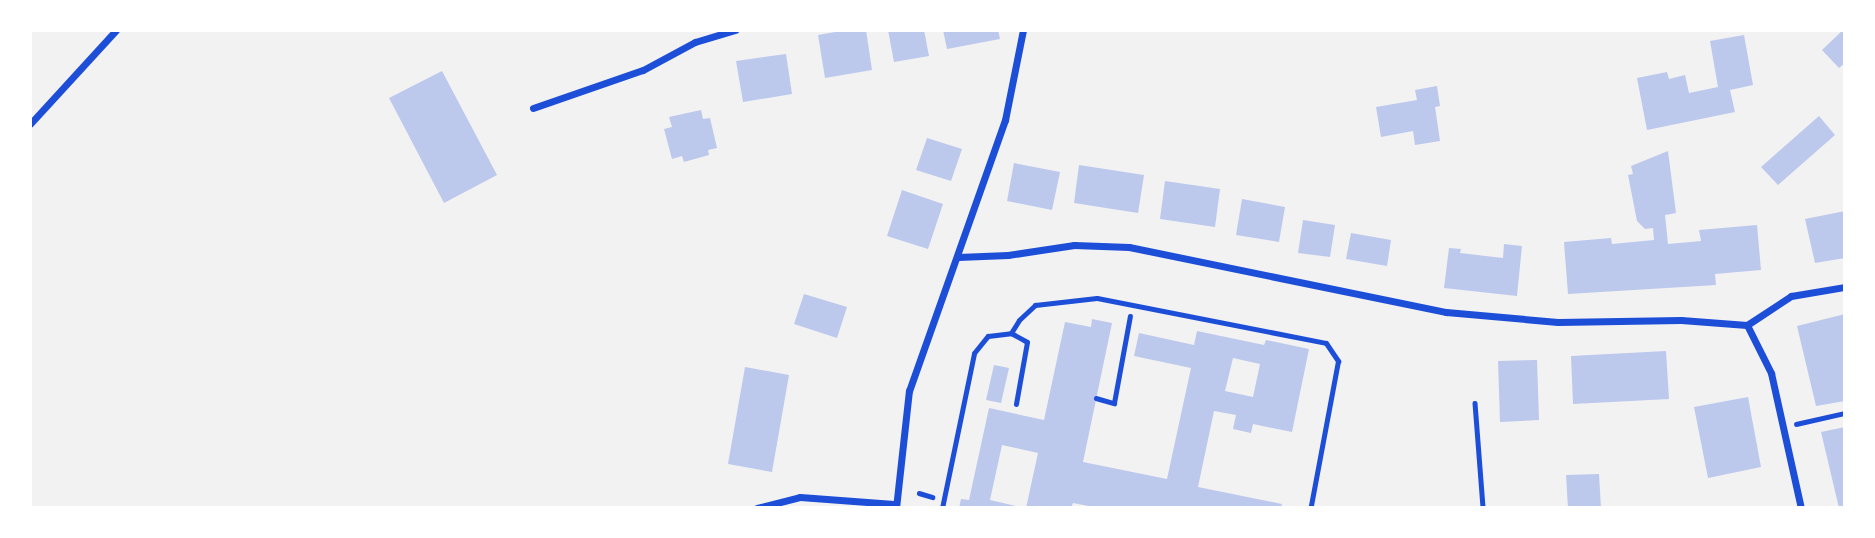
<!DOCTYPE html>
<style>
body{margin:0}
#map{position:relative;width:1875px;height:538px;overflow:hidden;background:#f2f2f2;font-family:Arial,sans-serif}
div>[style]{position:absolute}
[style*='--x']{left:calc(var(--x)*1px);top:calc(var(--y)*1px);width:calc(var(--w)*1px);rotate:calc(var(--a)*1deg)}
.building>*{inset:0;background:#bdc9ec}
.path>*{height:4.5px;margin:-2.25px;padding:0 2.25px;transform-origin:2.25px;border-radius:2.25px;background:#1d4ed8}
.service>*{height:5px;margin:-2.5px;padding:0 2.5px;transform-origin:2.5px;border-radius:2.5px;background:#1d4ed8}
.minor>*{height:7px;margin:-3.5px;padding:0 3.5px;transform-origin:3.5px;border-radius:3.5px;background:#1d4ed8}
span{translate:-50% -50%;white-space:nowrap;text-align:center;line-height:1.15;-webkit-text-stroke:5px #fff;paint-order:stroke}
.frame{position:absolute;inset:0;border:32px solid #fff;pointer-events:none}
</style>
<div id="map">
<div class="building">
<div style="clip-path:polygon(847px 30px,866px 30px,872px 70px,825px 78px,818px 35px)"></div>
<div style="clip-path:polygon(888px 30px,924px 30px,929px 56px,894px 62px)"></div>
<div style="clip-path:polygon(943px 30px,998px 30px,1000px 39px,947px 49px)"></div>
<div style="clip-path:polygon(1843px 30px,1845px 63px,1839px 68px,1822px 50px)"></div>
<div style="clip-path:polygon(1744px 35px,1753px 85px,1730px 90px,1735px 112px,1647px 130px,1637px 78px,1667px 72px,1669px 79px,1685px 75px,1689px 93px,1718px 87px,1710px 41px)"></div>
<div style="clip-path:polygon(786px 54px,792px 94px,743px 102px,736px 61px)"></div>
<div style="clip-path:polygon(442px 71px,497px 175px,444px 203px,389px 98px)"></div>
<div style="clip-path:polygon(1437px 86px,1440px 106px,1435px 107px,1440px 141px,1415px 145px,1413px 131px,1381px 137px,1376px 107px,1417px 100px,1415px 90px)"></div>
<div style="clip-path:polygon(701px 110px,703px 119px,710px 118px,717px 148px,708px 150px,709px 155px,684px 162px,682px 156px,672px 159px,664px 129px,672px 127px,669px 117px)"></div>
<div style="clip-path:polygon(1819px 116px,1835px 135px,1778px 185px,1761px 167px)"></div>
<div style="clip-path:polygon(927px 138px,962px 149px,951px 181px,916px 170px)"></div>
<div style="clip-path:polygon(1668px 151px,1676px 213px,1665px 215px,1668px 244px,1701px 241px,1699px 230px,1757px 225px,1761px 270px,1715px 274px,1716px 285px,1568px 294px,1564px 242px,1611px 238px,1612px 244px,1654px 240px,1653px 228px,1645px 229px,1637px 221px,1628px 175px,1633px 174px,1631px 166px)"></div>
<div style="clip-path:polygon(1014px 163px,1060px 172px,1052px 210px,1007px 201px)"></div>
<div style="clip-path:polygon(1079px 165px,1144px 175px,1138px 213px,1074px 203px)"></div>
<div style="clip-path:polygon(1165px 181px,1220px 189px,1215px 227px,1160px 219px)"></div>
<div style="clip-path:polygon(902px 190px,943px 204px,928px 249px,887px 236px)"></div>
<div style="clip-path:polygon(1242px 199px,1285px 207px,1279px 242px,1236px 235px)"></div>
<div style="clip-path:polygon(1845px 211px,1845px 258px,1815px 263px,1805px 219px)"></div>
<div style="clip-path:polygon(1303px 220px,1335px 225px,1330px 257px,1298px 253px)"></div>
<div style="clip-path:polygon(1351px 233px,1391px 240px,1387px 266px,1346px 259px)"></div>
<div style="clip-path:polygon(1504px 244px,1522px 246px,1517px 296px,1444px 288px,1449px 248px,1461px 249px,1460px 253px,1503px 258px)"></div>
<div style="clip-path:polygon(804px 294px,847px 307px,837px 338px,794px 324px)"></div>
<div style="clip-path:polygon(1845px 314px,1845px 401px,1816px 406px,1797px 326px)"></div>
<div style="clip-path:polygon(evenodd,1092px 319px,1112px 323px,1083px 462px,1167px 479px,1191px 368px,1134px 356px,1139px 333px,1194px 345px,1197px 331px,1264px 345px,1266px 340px,1309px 349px,1292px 432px,1253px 424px,1251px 433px,1233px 429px,1236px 415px,1214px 411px,1198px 487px,1282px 504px,1281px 508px,1099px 508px,1073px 503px,1071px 508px,1026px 508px,1038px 453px,1002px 445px,990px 500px,1024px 508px,959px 508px,961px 499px,969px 500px,989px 408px,1044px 420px,1065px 322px,1091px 327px,1092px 319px,1233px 358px,1260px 364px,1253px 397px,1225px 391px,1233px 358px)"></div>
<div style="clip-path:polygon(1666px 351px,1669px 399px,1573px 404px,1571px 356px)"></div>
<div style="clip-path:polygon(1537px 360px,1539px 420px,1500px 422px,1498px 361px)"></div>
<div style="clip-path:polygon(994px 365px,1009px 368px,1001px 403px,986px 400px)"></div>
<div style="clip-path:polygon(745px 367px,789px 375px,772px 472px,728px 464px)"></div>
<div style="clip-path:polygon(1748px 397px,1761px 467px,1708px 478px,1694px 407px)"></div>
<div style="clip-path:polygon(1845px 427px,1845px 508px,1839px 508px,1821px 432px)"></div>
<div style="clip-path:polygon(1599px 474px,1601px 508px,1568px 508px,1566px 475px)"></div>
</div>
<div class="path">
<div style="--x:1096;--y:398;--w:19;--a:16"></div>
<div style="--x:1114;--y:403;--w:88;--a:-79.6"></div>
<div style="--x:1475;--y:403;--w:105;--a:85.6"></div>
<div style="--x:1796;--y:424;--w:50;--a:-12.7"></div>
<div style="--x:919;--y:493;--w:14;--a:17"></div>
</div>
<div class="service">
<div style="--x:1011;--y:333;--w:18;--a:29"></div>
<div style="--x:1027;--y:342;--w:63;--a:100.1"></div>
<div style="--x:942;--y:508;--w:158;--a:-78.3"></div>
<div style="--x:974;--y:353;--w:22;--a:-51"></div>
<div style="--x:988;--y:336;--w:23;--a:-7"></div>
<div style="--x:1011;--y:333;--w:15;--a:-58"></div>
<div style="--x:1019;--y:320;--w:22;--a:-43"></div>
<div style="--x:1035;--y:305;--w:62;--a:-6.4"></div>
<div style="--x:1097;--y:298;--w:233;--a:11.1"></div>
<div style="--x:1326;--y:343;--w:22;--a:56"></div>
<div style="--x:1338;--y:361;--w:147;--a:100.6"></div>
</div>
<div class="minor">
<div style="--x:533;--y:108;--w:116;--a:-19.1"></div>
<div style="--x:643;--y:70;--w:59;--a:-28.3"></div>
<div style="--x:695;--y:42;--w:42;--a:-16.7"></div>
<div style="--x:30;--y:124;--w:127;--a:-47.5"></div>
<div style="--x:958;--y:257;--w:50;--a:-2.3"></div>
<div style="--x:1008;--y:255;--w:67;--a:-8.6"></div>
<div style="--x:1074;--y:245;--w:55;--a:2.1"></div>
<div style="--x:1129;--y:247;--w:324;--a:11.6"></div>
<div style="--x:1446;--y:312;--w:112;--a:5.1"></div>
<div style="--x:1558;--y:322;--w:123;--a:-0.9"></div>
<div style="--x:1681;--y:320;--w:66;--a:4.3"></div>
<div style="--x:1747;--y:325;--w:53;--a:-33.4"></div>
<div style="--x:1791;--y:296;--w:55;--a:-9.5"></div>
<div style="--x:1747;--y:325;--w:54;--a:63.4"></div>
<div style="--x:1771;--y:373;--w:138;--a:77.5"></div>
<div style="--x:757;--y:508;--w:44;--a:-14.3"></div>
<div style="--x:800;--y:497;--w:94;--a:4.3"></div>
<div style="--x:896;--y:508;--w:118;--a:-83.7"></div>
<div style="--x:909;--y:391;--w:288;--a:-70.5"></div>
<div style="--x:1005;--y:120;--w:92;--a:-78.7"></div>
</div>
<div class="frame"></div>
</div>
